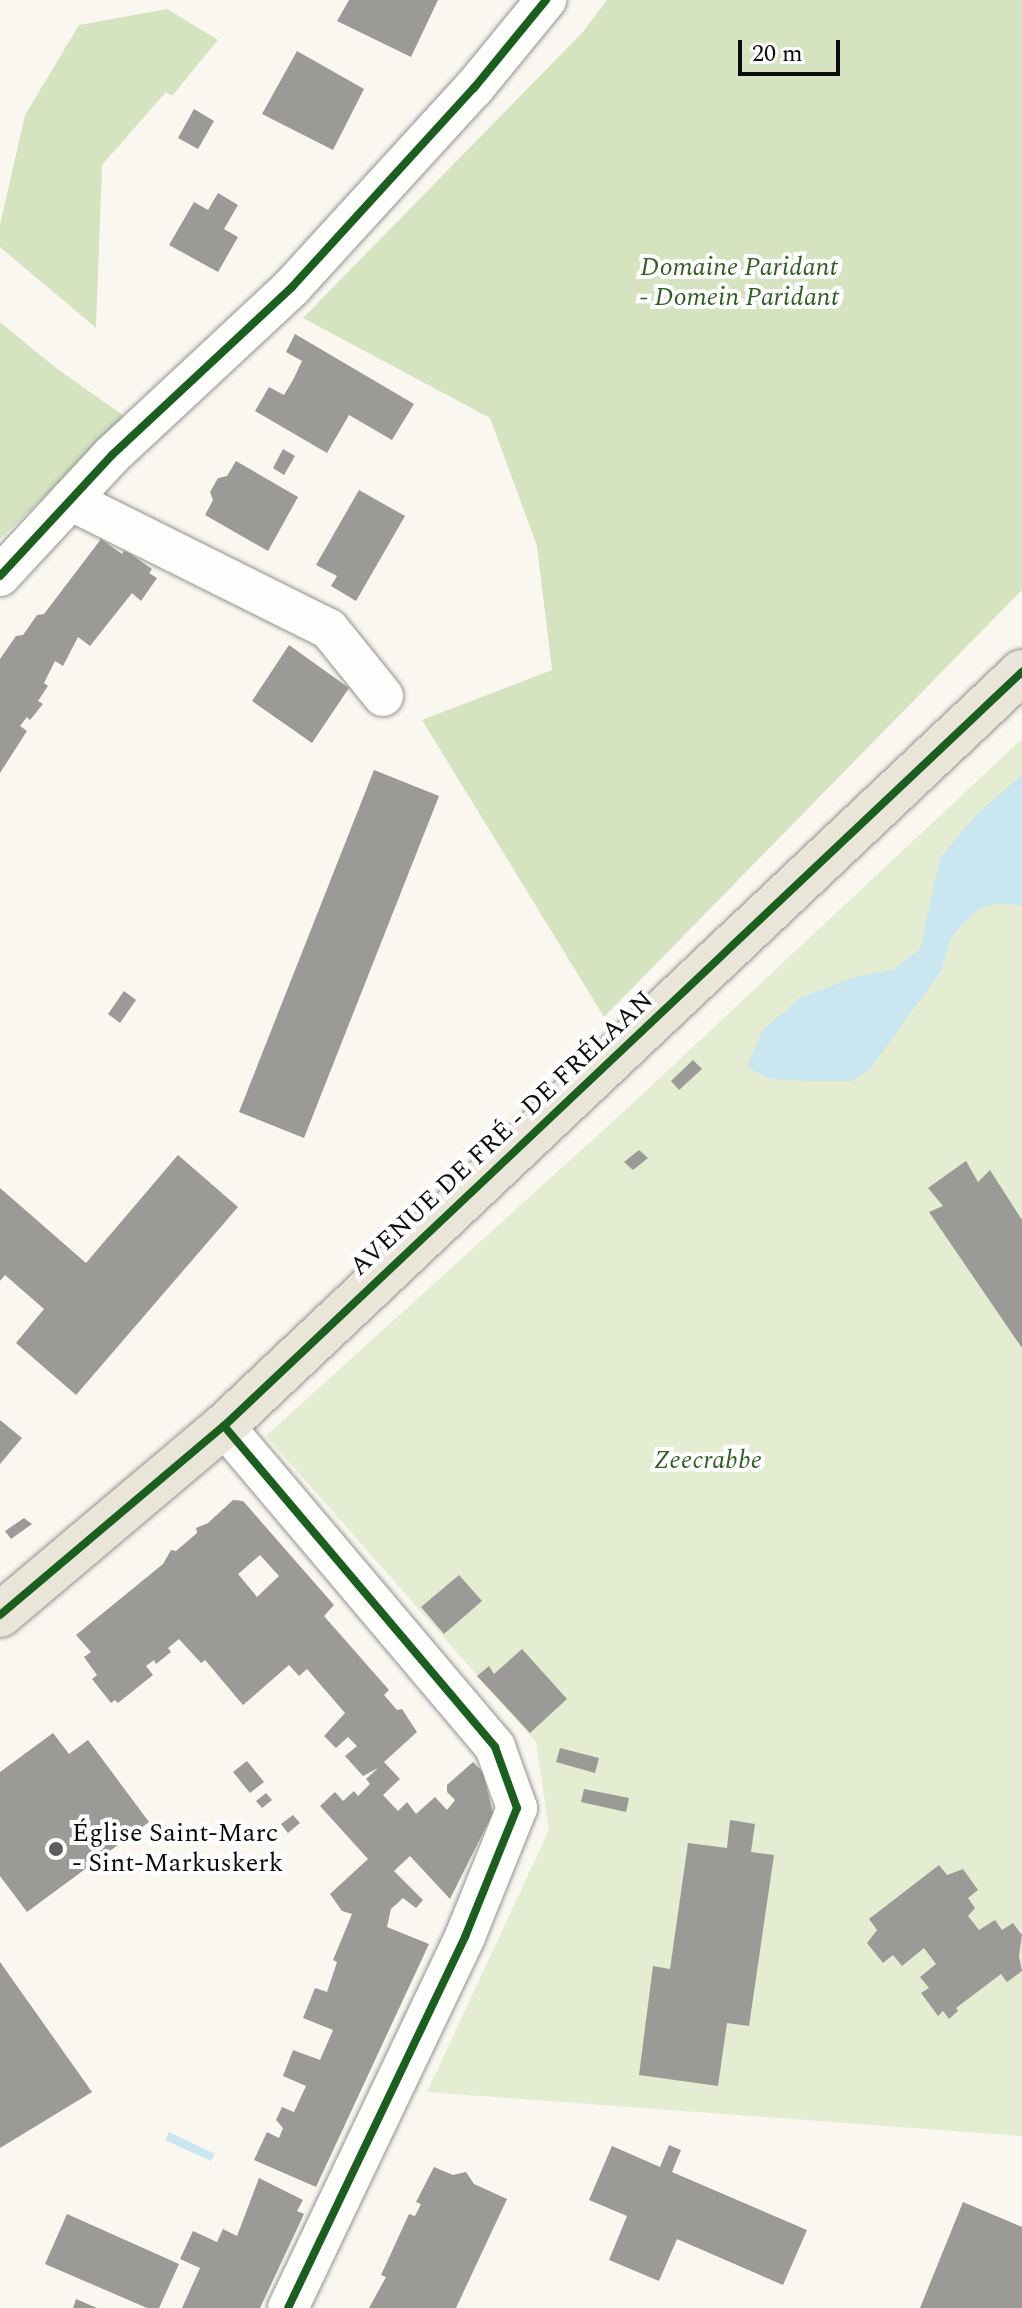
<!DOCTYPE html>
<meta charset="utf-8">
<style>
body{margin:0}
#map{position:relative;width:1022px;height:2308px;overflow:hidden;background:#f9f7f0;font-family:Spectral,serif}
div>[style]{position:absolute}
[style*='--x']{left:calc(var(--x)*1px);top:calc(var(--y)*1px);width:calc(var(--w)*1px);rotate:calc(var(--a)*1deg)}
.green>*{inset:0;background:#e4edd2}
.forest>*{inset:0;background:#d5e3c1}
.water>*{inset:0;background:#cae6f0}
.building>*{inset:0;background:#9c9a96}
.roads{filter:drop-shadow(0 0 2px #93928f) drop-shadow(0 0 2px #93928f)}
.minor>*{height:40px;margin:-20px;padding:0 20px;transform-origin:20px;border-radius:20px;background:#fefefd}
.major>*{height:44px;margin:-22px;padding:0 22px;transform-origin:22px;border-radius:22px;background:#eae5d9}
.cycleway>*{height:8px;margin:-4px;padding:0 4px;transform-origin:4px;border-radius:4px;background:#1b5e20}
.dots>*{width:22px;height:22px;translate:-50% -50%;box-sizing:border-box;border:4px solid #fff;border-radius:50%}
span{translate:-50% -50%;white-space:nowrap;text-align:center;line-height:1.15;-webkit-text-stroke:8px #fff;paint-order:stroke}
.park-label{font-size:26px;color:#335d23;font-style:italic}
.street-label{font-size:26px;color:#0c0c0c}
.poi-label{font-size:26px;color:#0c0c0c}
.left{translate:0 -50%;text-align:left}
.scale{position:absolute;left:738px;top:40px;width:102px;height:36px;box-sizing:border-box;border:4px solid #0c0c0c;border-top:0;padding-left:10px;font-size:24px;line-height:28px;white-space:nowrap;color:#0c0c0c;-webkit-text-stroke:6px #fff;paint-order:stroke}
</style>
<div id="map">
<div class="green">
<div style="clip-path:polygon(1022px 739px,1022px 2136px,427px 2092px,549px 1830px,536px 1742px,266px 1436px,632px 1104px)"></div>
</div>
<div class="forest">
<div style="clip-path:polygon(607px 0,1022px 0,1022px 590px,604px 1017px,422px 720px,552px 670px,537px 546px,490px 418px,303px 318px,582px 33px)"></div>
<div style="clip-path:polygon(167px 9px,218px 40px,172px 96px,166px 92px,102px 165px,96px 328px,0 247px,0 225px,25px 115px,79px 25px)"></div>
<div style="clip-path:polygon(0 322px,56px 368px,127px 418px,0 539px)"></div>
</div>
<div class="water">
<div style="clip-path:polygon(1022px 775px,1022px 905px,994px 904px,979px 909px,963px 923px,951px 938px,941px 971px,870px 1069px,853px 1081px,805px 1081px,770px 1079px,747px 1067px,762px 1031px,800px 998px,851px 978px,894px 969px,920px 949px,940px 858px,976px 815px)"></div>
<div style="clip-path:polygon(169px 2132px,215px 2154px,211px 2161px,165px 2140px)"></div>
</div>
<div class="building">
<div style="clip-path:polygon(349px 0,438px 0,411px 57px,337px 21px)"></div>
<div style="clip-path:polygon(297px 51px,364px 89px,333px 150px,262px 114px)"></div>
<div style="clip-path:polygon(194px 109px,214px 121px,198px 149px,178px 138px)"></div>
<div style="clip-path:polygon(218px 193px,238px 205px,224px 229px,238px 237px,218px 272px,169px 245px,194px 202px,208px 210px)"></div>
<div style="clip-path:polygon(295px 334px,414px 404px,392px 440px,349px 415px,327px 453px,255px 411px,269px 387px,284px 395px,293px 380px,302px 361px,286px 352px)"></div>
<div style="clip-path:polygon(283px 449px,295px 456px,284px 475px,273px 468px)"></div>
<div style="clip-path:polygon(236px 461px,298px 497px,268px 551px,205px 515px,213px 500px,210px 492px,218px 478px,227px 476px)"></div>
<div style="clip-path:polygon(359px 490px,405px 516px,356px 601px,331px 586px,337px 576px,316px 565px)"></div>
<div style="clip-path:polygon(101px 539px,122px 554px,124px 551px,129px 553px,152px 569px,149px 573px,157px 578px,141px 601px,132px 593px,90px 646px,78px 637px,63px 666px,55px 661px,44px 683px,48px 686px,38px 701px,43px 704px,30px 720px,27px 717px,20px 726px,27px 731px,0 773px,0 659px,16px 636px,23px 635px,37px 615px,44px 614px)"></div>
<div style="clip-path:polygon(289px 645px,349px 688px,312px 743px,252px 701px)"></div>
<div style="clip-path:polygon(374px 770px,439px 796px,304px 1138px,239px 1112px)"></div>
<div style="clip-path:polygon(124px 991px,136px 1000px,120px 1023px,108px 1014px)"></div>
<div style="clip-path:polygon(693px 1060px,702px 1069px,679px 1090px,671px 1081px)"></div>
<div style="clip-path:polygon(639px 1150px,648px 1158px,633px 1170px,624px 1162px)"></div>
<div style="clip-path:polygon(178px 1155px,238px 1207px,76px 1395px,16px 1343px,44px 1309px,5px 1275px,0 1281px,0 1188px,86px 1263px)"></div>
<div style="clip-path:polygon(966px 1161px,978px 1182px,990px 1170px,1022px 1220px,1022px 1348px,929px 1212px,943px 1206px,928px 1188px)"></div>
<div style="clip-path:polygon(0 1420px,22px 1438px,0 1464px)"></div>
<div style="clip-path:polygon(evenodd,233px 1500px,243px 1501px,334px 1605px,324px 1616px,389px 1690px,384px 1695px,397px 1710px,402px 1709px,417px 1732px,384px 1762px,400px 1779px,383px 1795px,398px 1811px,407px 1802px,416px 1814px,435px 1797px,447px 1810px,455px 1800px,447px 1792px,447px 1785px,473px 1762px,483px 1772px,493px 1813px,450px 1899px,410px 1856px,394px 1871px,423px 1900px,416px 1908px,403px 1898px,391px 1909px,387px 1927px,429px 1944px,316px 2187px,254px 2160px,267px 2132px,279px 2138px,283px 2128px,276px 2120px,282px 2107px,294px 2112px,306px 2086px,283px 2076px,293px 2050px,320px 2060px,333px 2030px,303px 2018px,315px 1988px,327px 1992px,337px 1962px,333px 1960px,352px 1914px,342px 1911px,330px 1894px,368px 1859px,320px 1806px,335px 1792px,343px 1801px,354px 1791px,358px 1796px,370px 1784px,366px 1779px,378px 1768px,363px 1776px,345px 1756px,357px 1746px,348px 1737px,336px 1748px,324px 1736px,345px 1713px,307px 1669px,299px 1676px,289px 1665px,243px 1705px,205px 1660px,201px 1663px,179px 1639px,168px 1648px,171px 1652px,156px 1664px,154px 1660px,146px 1666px,153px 1675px,118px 1703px,115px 1700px,111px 1703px,92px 1679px,97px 1675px,84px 1657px,91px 1652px,76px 1635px,163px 1564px,171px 1550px,176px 1551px,197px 1533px,196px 1528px,208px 1523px,233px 1500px,260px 1555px,279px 1576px,257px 1597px,238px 1574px,260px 1555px)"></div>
<div style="clip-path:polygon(24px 1518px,32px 1524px,11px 1539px,5px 1531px)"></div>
<div style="clip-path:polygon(459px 1575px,482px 1601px,444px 1634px,421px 1607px)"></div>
<div style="clip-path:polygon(522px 1649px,567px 1699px,530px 1733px,477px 1676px,489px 1666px,494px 1674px)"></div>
<div style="clip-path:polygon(53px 1733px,69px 1754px,88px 1740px,149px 1822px,27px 1912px,0 1876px,0 1772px)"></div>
<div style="clip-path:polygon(560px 1748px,599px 1758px,595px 1773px,556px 1762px)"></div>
<div style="clip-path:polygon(247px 1761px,264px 1782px,250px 1793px,233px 1772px)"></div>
<div style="clip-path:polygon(584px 1789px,629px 1798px,626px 1812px,581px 1802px)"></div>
<div style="clip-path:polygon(266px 1793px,272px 1800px,262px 1808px,256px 1801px)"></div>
<div style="clip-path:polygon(293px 1815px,300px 1823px,288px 1833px,281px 1824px)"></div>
<div style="clip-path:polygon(730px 1820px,755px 1824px,751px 1852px,774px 1855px,749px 2026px,727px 2023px,718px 2086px,639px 2075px,653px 1966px,670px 1969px,688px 1843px,727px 1848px)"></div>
<div style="clip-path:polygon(939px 1865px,947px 1875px,963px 1869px,978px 1890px,968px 1898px,975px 1908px,968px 1916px,979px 1930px,995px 1920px,1002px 1930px,1013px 1923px,1022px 1935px,1019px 1956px,1022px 1971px,1007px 1982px,1001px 1974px,956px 2008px,958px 2011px,949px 2019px,943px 2011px,938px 2016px,921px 1993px,929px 1988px,920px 1977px,936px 1964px,924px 1948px,902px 1966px,893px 1955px,883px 1963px,867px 1943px,877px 1930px,869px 1919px)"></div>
<div style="clip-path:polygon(0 1962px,92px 2092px,0 2148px)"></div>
<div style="clip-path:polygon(669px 2145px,681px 2150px,672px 2172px,807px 2230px,783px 2285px,677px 2239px,659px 2281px,609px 2260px,627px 2216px,589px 2200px,612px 2146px,660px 2167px)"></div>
<div style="clip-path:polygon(434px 2167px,453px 2175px,466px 2172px,474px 2184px,507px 2199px,456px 2308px,369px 2308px,386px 2277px,381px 2275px,409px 2214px,415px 2216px,421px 2204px,416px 2202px)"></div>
<div style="clip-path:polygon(259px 2178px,303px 2200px,297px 2211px,304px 2214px,260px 2308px,182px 2308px,200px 2268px,180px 2259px,193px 2231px,217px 2242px,223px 2229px,237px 2236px)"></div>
<div style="clip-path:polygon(963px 2202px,1022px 2227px,1022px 2308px,920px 2308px)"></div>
<div style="clip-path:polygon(67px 2214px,179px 2264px,159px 2308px,147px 2308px,45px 2264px)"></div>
<div style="clip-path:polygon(76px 2299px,97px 2308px,73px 2308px)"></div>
</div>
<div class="roads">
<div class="minor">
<div style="--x:70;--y:500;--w:289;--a:26.5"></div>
<div style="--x:329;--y:629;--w:86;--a:51.1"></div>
<div style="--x:0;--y:576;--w:165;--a:-47.2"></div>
<div style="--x:112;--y:455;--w:246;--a:-43"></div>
<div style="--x:292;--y:287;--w:270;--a:-47.6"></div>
<div style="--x:474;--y:88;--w:114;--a:-50.7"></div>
<div style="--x:224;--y:1426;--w:420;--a:49.8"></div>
<div style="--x:495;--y:1747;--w:65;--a:70.2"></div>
<div style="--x:517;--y:1808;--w:139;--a:112"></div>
<div style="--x:465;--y:1937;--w:411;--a:115.5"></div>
</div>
<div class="major">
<div style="--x:0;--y:1615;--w:293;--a:-40.2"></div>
<div style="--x:224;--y:1426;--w:1098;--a:-43.38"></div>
</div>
</div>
<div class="cycleway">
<div style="--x:0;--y:576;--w:165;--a:-47.2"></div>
<div style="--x:112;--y:455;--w:246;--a:-43"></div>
<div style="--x:292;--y:287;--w:270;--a:-47.6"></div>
<div style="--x:474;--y:88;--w:114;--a:-50.7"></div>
<div style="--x:224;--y:1426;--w:420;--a:49.8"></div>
<div style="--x:495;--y:1747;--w:65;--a:70.2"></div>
<div style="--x:517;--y:1808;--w:139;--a:112"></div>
<div style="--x:465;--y:1937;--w:411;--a:115.5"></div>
<div style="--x:0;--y:1615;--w:293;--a:-40.2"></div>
<div style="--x:224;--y:1426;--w:1098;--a:-43.38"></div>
</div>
<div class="dots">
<div style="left:56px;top:1849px;background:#5f5e5c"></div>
</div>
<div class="park-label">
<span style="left:739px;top:283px">Domaine Paridant<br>- Domein Paridant</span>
<span style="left:708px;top:1461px">Zeecrabbe</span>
</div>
<div class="street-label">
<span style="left:502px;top:1134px;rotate:-43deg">AVENUE DE FRÉ - DE FRÉLAAN</span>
</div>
<div class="poi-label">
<span class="left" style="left:72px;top:1849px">Église Saint-Marc<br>- Sint-Markuskerk</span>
</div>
<div class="scale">20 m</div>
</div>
